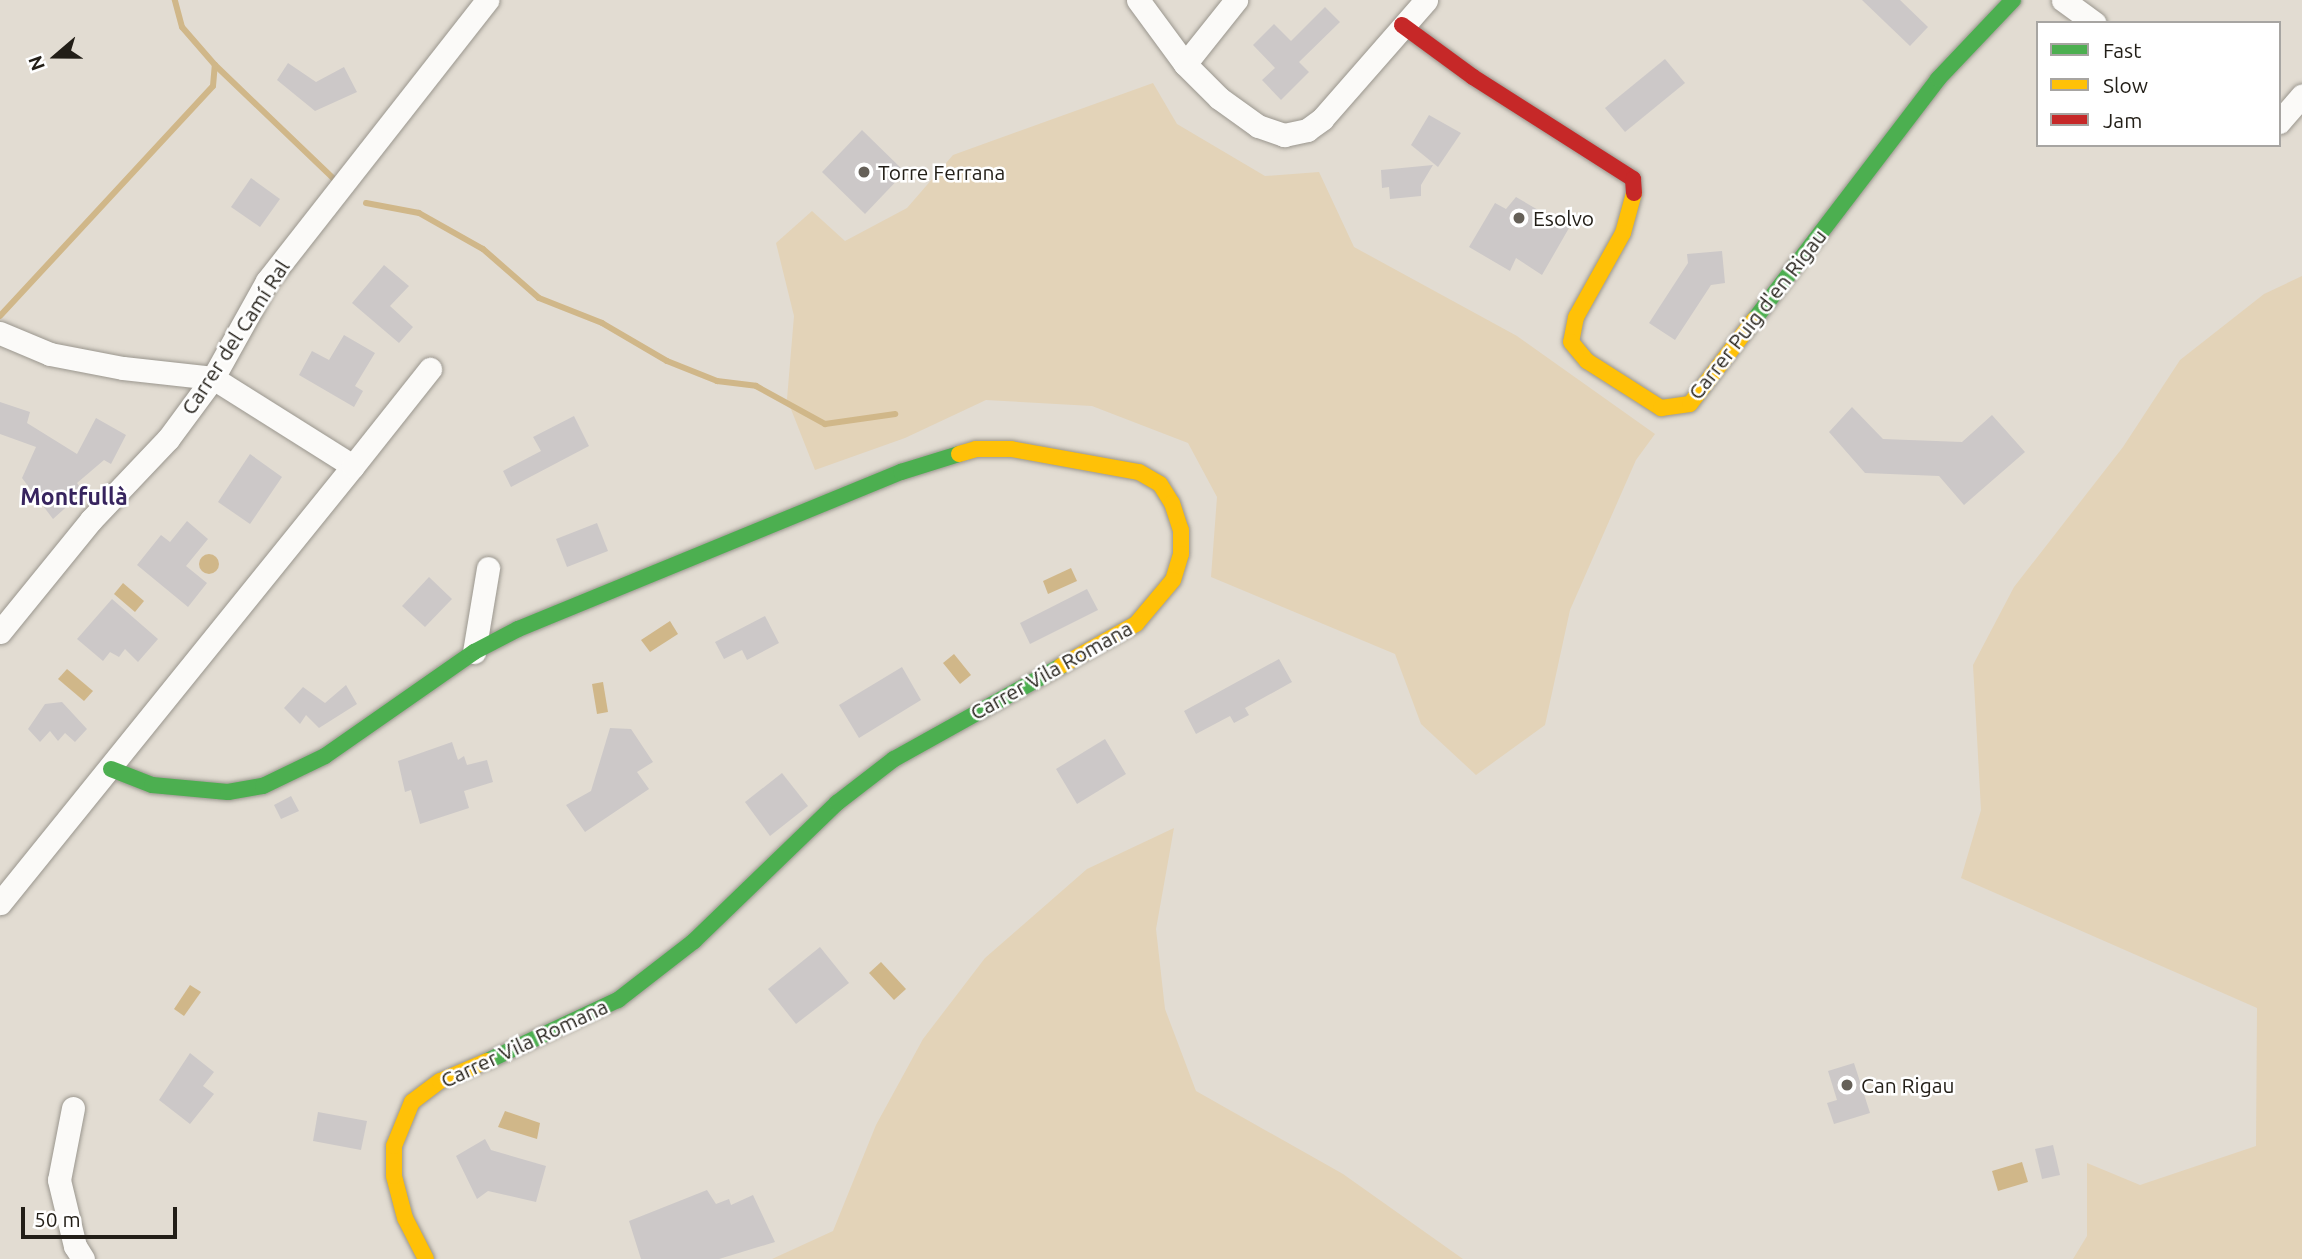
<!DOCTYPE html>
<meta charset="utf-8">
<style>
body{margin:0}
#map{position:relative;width:2302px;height:1259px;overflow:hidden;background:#e2dcd2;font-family:Ubuntu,sans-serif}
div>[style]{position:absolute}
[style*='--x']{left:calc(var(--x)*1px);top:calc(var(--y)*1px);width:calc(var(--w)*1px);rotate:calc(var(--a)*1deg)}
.green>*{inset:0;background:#e3d3b8}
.water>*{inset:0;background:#d0b789}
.round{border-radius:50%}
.stream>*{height:6px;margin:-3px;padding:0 3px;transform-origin:3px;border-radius:3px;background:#d0b789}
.building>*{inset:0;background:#ccc8c8}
.roads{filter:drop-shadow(0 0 2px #9a968e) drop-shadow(0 0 2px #9a968e)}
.street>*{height:23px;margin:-11.5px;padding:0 11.5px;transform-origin:11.5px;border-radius:11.5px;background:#fbfaf8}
.fast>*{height:16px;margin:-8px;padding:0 8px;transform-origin:8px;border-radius:8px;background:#4caf50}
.slow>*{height:16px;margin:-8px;padding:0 8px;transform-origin:8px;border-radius:8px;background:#ffc107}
.jam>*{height:16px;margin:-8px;padding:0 8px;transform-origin:8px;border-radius:8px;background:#c62828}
.dots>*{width:19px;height:19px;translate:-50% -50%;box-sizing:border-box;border:4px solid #fff;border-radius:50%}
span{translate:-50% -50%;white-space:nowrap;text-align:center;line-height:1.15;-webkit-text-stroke:5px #fff;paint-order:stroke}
.poi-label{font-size:21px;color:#221e17}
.left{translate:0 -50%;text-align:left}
.street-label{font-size:21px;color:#221e17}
.neighbourhood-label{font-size:23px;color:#37245e;font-weight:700}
.legend{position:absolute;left:2036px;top:21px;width:245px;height:126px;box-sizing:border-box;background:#fff;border:2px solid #a7a5a2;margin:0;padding:9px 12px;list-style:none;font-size:21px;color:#221e17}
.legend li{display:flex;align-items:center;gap:14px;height:35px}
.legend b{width:35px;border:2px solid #a7a5a2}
.north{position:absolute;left:21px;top:21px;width:70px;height:70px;-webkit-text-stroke:5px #fff;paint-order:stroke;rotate:250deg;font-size:19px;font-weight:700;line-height:28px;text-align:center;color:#221e17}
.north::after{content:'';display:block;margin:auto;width:24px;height:32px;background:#221e17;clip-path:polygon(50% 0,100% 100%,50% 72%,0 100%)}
.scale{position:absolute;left:21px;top:1207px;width:156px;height:32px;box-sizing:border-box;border:4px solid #221e17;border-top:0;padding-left:9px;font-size:21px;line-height:24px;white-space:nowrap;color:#221e17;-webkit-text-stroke:5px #fff;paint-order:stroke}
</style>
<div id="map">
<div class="green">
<div style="clip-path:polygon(1153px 83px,1177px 124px,1265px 176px,1319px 172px,1354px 247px,1517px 336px,1655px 434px,1636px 460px,1570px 610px,1545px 725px,1476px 775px,1421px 724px,1395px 654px,1211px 577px,1217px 497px,1188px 443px,1092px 406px,986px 400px,905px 438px,815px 470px,787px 399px,794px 316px,776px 243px,812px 211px,845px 241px,907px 208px,953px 155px)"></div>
<div style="clip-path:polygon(2302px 276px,2302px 1259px,2073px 1259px,2087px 1236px,2087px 1163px,2140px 1185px,2256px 1146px,2257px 1008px,1961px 878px,1981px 810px,1973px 665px,2014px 587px,2123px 447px,2180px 360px,2264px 294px)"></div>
<div style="clip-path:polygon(1174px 828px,1156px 929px,1165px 1009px,1196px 1091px,1343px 1174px,1463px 1259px,772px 1259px,833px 1231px,876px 1125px,923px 1039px,985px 958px,1087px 869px)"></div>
</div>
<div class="water">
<div class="round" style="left:199px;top:554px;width:20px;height:20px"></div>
<div style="clip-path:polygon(1071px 568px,1077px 581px,1048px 594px,1043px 581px)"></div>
<div style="clip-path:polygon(123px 583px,144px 601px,135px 612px,114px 594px)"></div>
<div style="clip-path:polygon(670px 621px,678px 634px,650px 652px,641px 640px)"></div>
<div style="clip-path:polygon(954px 654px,971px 675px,960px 684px,943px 663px)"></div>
<div style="clip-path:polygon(67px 669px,93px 691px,84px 701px,58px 679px)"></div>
<div style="clip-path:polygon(603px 682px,608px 712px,597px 714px,592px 684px)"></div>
<div style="clip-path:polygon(881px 962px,906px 989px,894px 1000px,869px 973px)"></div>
<div style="clip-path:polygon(190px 985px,201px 992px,184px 1016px,174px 1009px)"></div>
<div style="clip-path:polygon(505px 1111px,540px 1123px,537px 1139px,498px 1127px)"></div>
<div style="clip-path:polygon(2022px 1162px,2028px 1182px,1998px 1191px,1992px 1171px)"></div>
</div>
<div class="stream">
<div style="--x:215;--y:65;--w:165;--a:43.8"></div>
<div style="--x:366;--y:203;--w:54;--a:10.7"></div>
<div style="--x:419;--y:213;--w:73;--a:29.4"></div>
<div style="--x:483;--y:249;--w:74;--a:41.2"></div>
<div style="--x:539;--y:298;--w:68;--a:21.6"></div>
<div style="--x:602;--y:323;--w:75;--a:30.3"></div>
<div style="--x:667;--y:361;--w:54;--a:21.8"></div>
<div style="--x:717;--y:381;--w:39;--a:7"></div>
<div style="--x:756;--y:386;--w:79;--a:28.8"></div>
<div style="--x:825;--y:424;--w:71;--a:-8.1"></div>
<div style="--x:0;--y:316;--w:313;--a:-47.2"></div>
<div style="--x:213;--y:86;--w:21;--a:-85"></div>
<div style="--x:215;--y:65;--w:50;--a:-131"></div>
<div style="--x:182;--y:27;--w:28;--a:-105"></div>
</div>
<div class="building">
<div style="clip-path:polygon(1862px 0,1900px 0,1928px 27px,1910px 46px)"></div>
<div style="clip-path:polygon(1325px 7px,1340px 22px,1299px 62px,1309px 72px,1281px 100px,1262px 80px,1275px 68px,1253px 45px,1274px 24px,1291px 41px)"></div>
<div style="clip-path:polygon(1665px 59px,1685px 83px,1625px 132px,1605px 108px)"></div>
<div style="clip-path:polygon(288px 63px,316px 82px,344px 67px,357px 92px,315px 111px,277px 80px)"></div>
<div style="clip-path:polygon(1429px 115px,1461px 133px,1438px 167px,1411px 145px)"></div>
<div style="clip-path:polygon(862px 130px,905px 172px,865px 214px,822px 172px)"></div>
<div style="clip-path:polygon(1433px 165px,1421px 185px,1421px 196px,1390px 199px,1389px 187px,1382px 188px,1381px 170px)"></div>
<div style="clip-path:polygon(251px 178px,280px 199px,260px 227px,231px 207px)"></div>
<div style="clip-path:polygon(1516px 197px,1569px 228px,1542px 275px,1516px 258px,1510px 271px,1469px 247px,1495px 203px,1506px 209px)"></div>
<div style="clip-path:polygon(1722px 251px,1725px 283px,1711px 285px,1675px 340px,1649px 323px,1688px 263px,1687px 254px)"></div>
<div style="clip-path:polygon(384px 265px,409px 286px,390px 306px,413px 327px,399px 343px,352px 303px)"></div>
<div style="clip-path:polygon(344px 335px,375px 353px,355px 386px,363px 391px,354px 407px,299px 375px,312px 351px,329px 360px)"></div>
<div style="clip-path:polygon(0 402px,30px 412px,27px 423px,77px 454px,96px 418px,126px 435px,111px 464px,104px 460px,77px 483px,83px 492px,53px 519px,22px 478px,36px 447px,0 434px)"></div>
<div style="clip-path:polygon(1852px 407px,1883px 439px,1962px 442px,1992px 415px,2025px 452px,1964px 505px,1939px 476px,1865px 473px,1829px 432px)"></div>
<div style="clip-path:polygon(574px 416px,589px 446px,511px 487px,503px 471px,541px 451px,533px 437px)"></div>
<div style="clip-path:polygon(250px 454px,282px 477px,250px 524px,218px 502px)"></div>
<div style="clip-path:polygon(187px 521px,208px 539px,186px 566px,207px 583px,188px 607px,137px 565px,161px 535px,170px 542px)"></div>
<div style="clip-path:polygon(597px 523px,608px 551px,567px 567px,556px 539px)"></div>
<div style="clip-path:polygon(429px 577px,452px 599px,425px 627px,402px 606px)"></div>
<div style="clip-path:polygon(1087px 589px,1098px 610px,1030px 644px,1020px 623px)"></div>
<div style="clip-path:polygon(112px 599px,158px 639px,138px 662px,125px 649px,119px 657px,110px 652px,103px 661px,77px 639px)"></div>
<div style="clip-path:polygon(765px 616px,779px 643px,747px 660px,742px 650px,724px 659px,715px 642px)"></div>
<div style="clip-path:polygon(1279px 659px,1292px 682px,1245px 708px,1249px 715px,1234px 723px,1230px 716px,1196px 734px,1184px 711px)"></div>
<div style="clip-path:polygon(902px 667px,921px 700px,859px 738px,839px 705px)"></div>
<div style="clip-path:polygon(346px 685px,357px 704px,319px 728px,306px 715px,300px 724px,284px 708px,303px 687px,325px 703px)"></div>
<div style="clip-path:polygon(62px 702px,87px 729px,75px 742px,65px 733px,58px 741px,50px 731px,40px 742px,28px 729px,45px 704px)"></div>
<div style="clip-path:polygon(610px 728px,631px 729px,653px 762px,637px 772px,649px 789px,585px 832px,566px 805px,591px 791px)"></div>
<div style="clip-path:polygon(1105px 739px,1126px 774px,1077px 804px,1056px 769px)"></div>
<div style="clip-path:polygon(452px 742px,458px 760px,464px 756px,467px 765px,487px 760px,493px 782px,464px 791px,469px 808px,420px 824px,411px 790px,405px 792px,398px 761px)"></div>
<div style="clip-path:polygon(782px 773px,808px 806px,770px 836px,745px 802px)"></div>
<div style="clip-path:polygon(291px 796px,299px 811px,281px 819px,274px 805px)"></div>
<div style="clip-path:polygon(820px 947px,849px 983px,796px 1024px,768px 989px)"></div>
<div style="clip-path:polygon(190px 1053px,214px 1072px,203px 1086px,214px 1094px,190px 1124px,159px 1100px)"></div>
<div style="clip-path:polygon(1854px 1063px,1870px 1113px,1834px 1124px,1827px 1103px,1837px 1100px,1828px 1071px)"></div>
<div style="clip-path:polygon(318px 1112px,367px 1121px,361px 1150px,313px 1141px)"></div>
<div style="clip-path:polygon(485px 1139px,491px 1150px,546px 1166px,536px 1202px,488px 1191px,477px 1199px,456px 1156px)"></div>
<div style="clip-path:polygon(2053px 1145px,2060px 1175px,2042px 1179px,2035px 1149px)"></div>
<div style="clip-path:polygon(707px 1190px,716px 1204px,729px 1199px,731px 1205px,753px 1195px,775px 1242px,719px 1259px,641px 1259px,629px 1221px)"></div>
</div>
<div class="roads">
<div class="street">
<div style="--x:1138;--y:0;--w:79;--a:53.7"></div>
<div style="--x:1185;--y:64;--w:48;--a:45"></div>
<div style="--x:1219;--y:98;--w:48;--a:35.7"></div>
<div style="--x:1258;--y:126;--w:28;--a:19"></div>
<div style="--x:1284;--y:135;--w:24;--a:-12"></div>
<div style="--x:1307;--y:130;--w:19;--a:-36"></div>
<div style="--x:1322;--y:119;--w:158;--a:-48.8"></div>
<div style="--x:2063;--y:0;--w:39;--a:36"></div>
<div style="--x:1185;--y:64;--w:82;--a:-51.4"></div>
<div style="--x:2279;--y:122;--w:35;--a:-49"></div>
<div style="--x:0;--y:333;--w:54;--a:22.8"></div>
<div style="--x:50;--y:354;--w:74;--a:10.9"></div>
<div style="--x:123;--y:368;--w:91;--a:6.3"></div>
<div style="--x:213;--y:378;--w:165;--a:32.2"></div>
<div style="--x:353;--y:466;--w:562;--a:128.93"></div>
<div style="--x:353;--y:466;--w:124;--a:-51.6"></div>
<div style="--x:0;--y:632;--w:144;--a:-50.9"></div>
<div style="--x:91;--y:520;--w:112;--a:-46.5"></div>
<div style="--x:168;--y:439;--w:76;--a:-53.6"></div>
<div style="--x:213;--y:378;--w:111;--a:-60.9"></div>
<div style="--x:267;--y:281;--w:357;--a:-51.9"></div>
<div style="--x:474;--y:652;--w:85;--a:-80.5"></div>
<div style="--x:73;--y:1108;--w:73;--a:101"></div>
<div style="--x:59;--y:1180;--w:68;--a:76.4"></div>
<div style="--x:75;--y:1246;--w:15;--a:58"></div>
</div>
<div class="fast">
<div style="--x:1754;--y:320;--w:303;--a:-52.6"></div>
<div style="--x:1938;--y:79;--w:109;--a:-46.5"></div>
<div style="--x:111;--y:769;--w:44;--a:21.3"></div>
<div style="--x:152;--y:785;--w:76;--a:5.3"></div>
<div style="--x:228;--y:792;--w:36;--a:-10"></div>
<div style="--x:263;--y:786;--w:69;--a:-25.8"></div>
<div style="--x:325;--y:756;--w:182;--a:-34.9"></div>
<div style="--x:474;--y:652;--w:50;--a:-27.6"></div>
<div style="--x:518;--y:629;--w:414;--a:-22.3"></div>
<div style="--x:901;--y:472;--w:61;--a:-17.2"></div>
<div style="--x:487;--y:1061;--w:145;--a:-25"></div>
<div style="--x:618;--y:1000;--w:96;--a:-37.8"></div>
<div style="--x:694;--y:941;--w:199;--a:-44"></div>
<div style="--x:837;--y:803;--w:72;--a:-37.7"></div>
<div style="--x:894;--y:759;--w:191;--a:-29.1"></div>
</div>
<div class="slow">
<div style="--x:1634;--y:193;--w:41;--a:105.4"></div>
<div style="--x:1623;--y:233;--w:96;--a:119.2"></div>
<div style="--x:1576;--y:317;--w:25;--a:101"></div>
<div style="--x:1571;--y:342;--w:25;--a:50"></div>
<div style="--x:1587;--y:361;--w:88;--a:32.4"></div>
<div style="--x:1661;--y:408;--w:29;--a:-8"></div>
<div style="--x:1690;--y:404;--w:106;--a:-52.7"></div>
<div style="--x:959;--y:454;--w:18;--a:-16"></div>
<div style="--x:976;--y:449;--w:35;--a:0"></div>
<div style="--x:1011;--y:449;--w:130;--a:10.2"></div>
<div style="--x:1139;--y:472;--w:24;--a:30"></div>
<div style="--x:1160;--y:484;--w:22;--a:58"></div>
<div style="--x:1172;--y:503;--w:28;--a:72"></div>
<div style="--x:1181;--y:530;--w:24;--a:90"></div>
<div style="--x:1181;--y:554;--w:27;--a:107"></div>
<div style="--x:1173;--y:580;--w:57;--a:130.1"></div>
<div style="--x:1136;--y:624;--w:86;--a:150.8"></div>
<div style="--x:426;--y:1259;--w:46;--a:-117.1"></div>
<div style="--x:405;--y:1218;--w:43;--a:-104.7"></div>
<div style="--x:394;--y:1176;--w:30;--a:-90"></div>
<div style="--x:394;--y:1146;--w:48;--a:-67.8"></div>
<div style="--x:412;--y:1102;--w:35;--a:-37"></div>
<div style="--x:440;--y:1081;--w:51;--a:-23.1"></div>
</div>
<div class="jam">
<div style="--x:1402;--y:25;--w:88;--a:36.2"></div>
<div style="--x:1473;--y:77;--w:190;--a:32.5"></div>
<div style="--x:1633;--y:179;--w:14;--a:86"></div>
</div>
</div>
<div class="dots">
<div style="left:864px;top:172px;background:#656058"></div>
<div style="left:1519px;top:218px;background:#656058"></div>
<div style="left:1847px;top:1085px;background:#656058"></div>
</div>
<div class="poi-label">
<span class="left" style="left:878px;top:172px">Torre Ferrana</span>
<span class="left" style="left:1533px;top:218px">Esolvo</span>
<span class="left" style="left:1861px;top:1085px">Can Rigau</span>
</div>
<div class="street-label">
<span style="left:1757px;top:314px;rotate:-52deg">Carrer Puig d'en Rigau</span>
<span style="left:235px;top:337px;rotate:-57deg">Carrer del Camí Ral</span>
<span style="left:1051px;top:670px;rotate:-29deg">Carrer Vila Romana</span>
<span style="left:524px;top:1043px;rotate:-25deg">Carrer Vila Romana</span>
</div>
<div class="neighbourhood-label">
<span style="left:74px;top:497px">Montfullà</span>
</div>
<ul class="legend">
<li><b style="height:9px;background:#4caf50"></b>Fast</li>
<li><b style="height:9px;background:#ffc107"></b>Slow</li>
<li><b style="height:9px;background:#c62828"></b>Jam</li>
</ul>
<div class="north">N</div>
<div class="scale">50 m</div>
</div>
